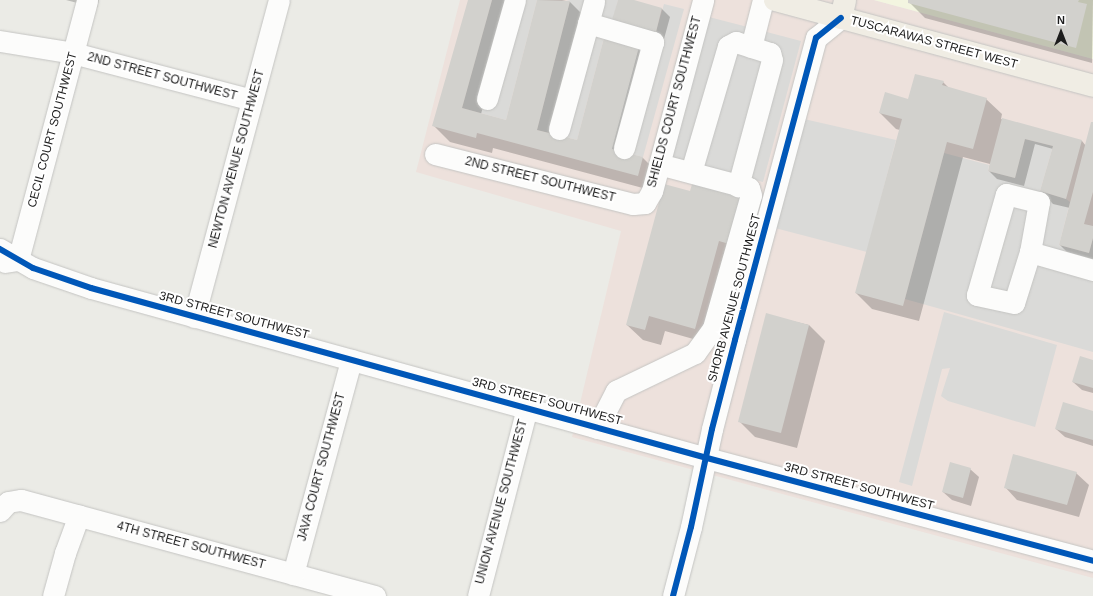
<!DOCTYPE html>
<style>
body{margin:0}
#map{position:relative;width:1093px;height:596px;overflow:hidden;background:#ebebe6;font-family:Helvetica,sans-serif}
div>[style]{position:absolute}
[style*='--x']{left:calc(var(--x)*1px);top:calc(var(--y)*1px);width:calc(var(--w)*1px);rotate:calc(var(--a)*1deg)}
.commercial>*{inset:0;background:#ede1dc}
.education>*{inset:0;background:#f3f5e0}
.parking>*{inset:0;background:#dadad8}
.shadow>*{inset:0;background:#0003}
.building>*{inset:0;background:#d2d1cd}
.roads{filter:drop-shadow(0 0 1px #c4c4c2) drop-shadow(0 0 1px #c4c4c2)}
.minor>*{height:21px;margin:-10.5px;padding:0 10.5px;transform-origin:10.5px;border-radius:10.5px;background:#fcfcfb}
.major>*{height:22px;margin:-11px;padding:0 11px;transform-origin:11px;border-radius:11px;background:#f0ede4}
.cycleway>*{height:6px;margin:-3px;padding:0 3px;transform-origin:3px;border-radius:3px;background:#0057b8}
span{translate:-50% -50%;white-space:nowrap;text-align:center;line-height:1.15;-webkit-text-stroke:4px #fff;paint-order:stroke}
.street-label{font-size:12px;color:#1d1d1d}
.north{position:absolute;left:1041px;top:12px;width:40px;height:40px;-webkit-text-stroke:3px #fff;paint-order:stroke;rotate:0deg;font-size:11px;font-weight:700;line-height:16px;text-align:center;color:#1d1d1d}
.north::after{content:'';display:block;margin:auto;width:14px;height:18px;background:#1d1d1d;clip-path:polygon(50% 0,100% 100%,50% 72%,0 100%)}
</style>
<div id="map">
<div class="commercial">
<div style="clip-path:polygon(460px 0,874px 0,1093px 59px,1093px 578px,572px 437px,621px 231px,416px 172px)"></div>
</div>
<div class="education">
<div style="clip-path:polygon(874px 0,1093px 0,1093px 59px)"></div>
</div>
<div class="parking">
<div style="clip-path:polygon(492px 0,537px 0,506px 120px,462px 108px)"></div>
<div style="clip-path:polygon(566px 0,618px 0,613px 20px,656px 31px,664px 4px,684px 9px,643px 157px,612px 149px,604px 38px,577px 140px,537px 130px,570px 1px)"></div>
<div style="clip-path:polygon(709px 17px,801px 41px,763px 182px,672px 158px)"></div>
<div style="clip-path:polygon(804px 119px,896px 140px,867px 252px,775px 228px)"></div>
<div style="clip-path:polygon(1025px 139px,1053px 146px,1040px 191px,1066px 199px,1070px 202px,1059px 245px,1089px 253px,1093px 238px,1093px 352px,905px 299px,944px 153px,989px 165px,988px 171px,1015px 178px)"></div>
<div style="clip-path:polygon(944px 312px,1057px 345px,1035px 427px,948px 401px,941px 396px,950px 368px,942px 369px,912px 486px,899px 482px)"></div>
</div>
<div class="shadow">
<div style="clip-path:polygon(66px 0,99px 0,97px 8px)"></div>
<div style="clip-path:polygon(469px 0,508px 0,512px 4px,481px 114px,507px 121px,538px 0,562px 0,570px 2px,586px 18px,555px 135px,578px 141px,638px 47px,654px 63px,630px 155px,643px 158px,659px 174px,654px 191px,493px 148px,492px 153px,450px 142px,434px 126px)"></div>
<div style="clip-path:polygon(619px 0,630px 0,662px 9px,670px 17px,664px 39px,622px 28px)"></div>
<div style="clip-path:polygon(909px 0,1093px 0,1092px 63px,925px 18px,909px 2px)"></div>
<div style="clip-path:polygon(943px 82px,949px 88px,986px 99px,1002px 114px,1001px 119px,1082px 141px,1086px 146px,1093px 123px,1093px 263px,1072px 257px,1060px 245px,1070px 208px,1053px 204px,1041px 191px,1053px 149px,1035px 144px,1024px 186px,997px 179px,989px 171px,990px 164px,963px 157px,919px 321px,872px 309px,856px 293px,900px 130px,896px 129px,880px 113px)"></div>
<div style="clip-path:polygon(690px 192px,742px 195px,758px 211px,745px 259px,735px 256px,711px 344px,665px 331px,661px 345px,643px 340px,627px 325px)"></div>
<div style="clip-path:polygon(767px 315px,809px 325px,825px 341px,797px 448px,755px 437px,739px 421px)"></div>
<div style="clip-path:polygon(1093px 361px,1093px 393px,1082px 390px,1073px 382px)"></div>
<div style="clip-path:polygon(1093px 412px,1093px 446px,1065px 437px,1056px 429px)"></div>
<div style="clip-path:polygon(970px 469px,979px 477px,971px 506px,952px 500px,943px 492px)"></div>
<div style="clip-path:polygon(1076px 473px,1089px 485px,1079px 517px,1017px 500px,1005px 487px)"></div>
</div>
<div class="building">
<div style="clip-path:polygon(468px 0,492px 0,462px 108px,506px 120px,537px 0,570px 1px,537px 130px,577px 140px,604px 38px,639px 47px,612px 149px,643px 157px,638px 176px,477px 133px,476px 138px,432px 126px)"></div>
<div style="clip-path:polygon(618px 0,634px 0,662px 8px,656px 32px,612px 20px)"></div>
<div style="clip-path:polygon(908px 0,1079px 0,1078px 2px,1087px 4px,1076px 48px,908px 3px)"></div>
<div style="clip-path:polygon(915px 74px,944px 81px,942px 85px,987px 98px,973px 149px,947px 142px,903px 306px,855px 293px,902px 119px,879px 113px,885px 92px,908px 99px)"></div>
<div style="clip-path:polygon(1002px 118px,1082px 140px,1066px 199px,1040px 191px,1053px 146px,1025px 139px,1015px 178px,988px 171px)"></div>
<div style="clip-path:polygon(1091px 122px,1093px 122px,1093px 192px,1084px 224px,1093px 226px,1093px 238px,1089px 253px,1059px 245px)"></div>
<div style="clip-path:polygon(693px 181px,743px 194px,729px 244px,719px 241px,695px 329px,649px 316px,645px 330px,626px 325px,664px 184px,690px 191px)"></div>
<div style="clip-path:polygon(766px 313px,809px 325px,781px 433px,738px 422px)"></div>
<div style="clip-path:polygon(1080px 356px,1093px 360px,1093px 388px,1072px 382px)"></div>
<div style="clip-path:polygon(1063px 402px,1093px 411px,1093px 440px,1055px 429px)"></div>
<div style="clip-path:polygon(1013px 454px,1077px 472px,1067px 505px,1004px 488px)"></div>
<div style="clip-path:polygon(950px 462px,971px 468px,963px 498px,942px 492px)"></div>
</div>
<div class="roads">
<div class="minor">
<div style="--x:588;--y:23;--w:68;--a:16.3"></div>
<div style="--x:653;--y:42;--w:110;--a:105.3"></div>
<div style="--x:0;--y:41;--w:74;--a:9.3"></div>
<div style="--x:73;--y:53;--w:185;--a:14.7"></div>
<div style="--x:751;--y:47;--w:49;--a:-75.7"></div>
<div style="--x:487;--y:99;--w:103;--a:-74.2"></div>
<div style="--x:559;--y:129;--w:132;--a:-74.6"></div>
<div style="--x:435;--y:154;--w:204;--a:14.2"></div>
<div style="--x:633;--y:204;--w:12;--a:-5"></div>
<div style="--x:645;--y:203;--w:14;--a:-60"></div>
<div style="--x:652;--y:191;--w:198;--a:-75"></div>
<div style="--x:691;--y:172;--w:131;--a:-73.6"></div>
<div style="--x:728;--y:46;--w:9;--a:-27"></div>
<div style="--x:736;--y:42;--w:36;--a:18"></div>
<div style="--x:770;--y:53;--w:7;--a:74"></div>
<div style="--x:772;--y:60;--w:131;--a:105.1"></div>
<div style="--x:1006;--y:194;--w:34;--a:14"></div>
<div style="--x:1039;--y:202;--w:51;--a:100.2"></div>
<div style="--x:1030;--y:252;--w:53;--a:107.4"></div>
<div style="--x:1014;--y:303;--w:38;--a:-168"></div>
<div style="--x:977;--y:295;--w:105;--a:-74"></div>
<div style="--x:0;--y:249;--w:38;--a:30"></div>
<div style="--x:33;--y:268;--w:61;--a:19"></div>
<div style="--x:91;--y:288;--w:639;--a:15.43"></div>
<div style="--x:707;--y:458;--w:400;--a:14.9"></div>
<div style="--x:1030;--y:252;--w:66;--a:15.9"></div>
<div style="--x:5;--y:262;--w:13;--a:-9"></div>
<div style="--x:18;--y:260;--w:269;--a:-75.1"></div>
<div style="--x:194;--y:317;--w:328;--a:-75"></div>
<div style="--x:597;--y:428;--w:42;--a:-62.8"></div>
<div style="--x:616;--y:391;--w:88;--a:-25.7"></div>
<div style="--x:695;--y:353;--w:31;--a:-54"></div>
<div style="--x:713;--y:328;--w:138;--a:-74.1"></div>
<div style="--x:751;--y:195;--w:7;--a:-106"></div>
<div style="--x:749;--y:188;--w:93;--a:-165.1"></div>
<div style="--x:0;--y:511;--w:12;--a:-48"></div>
<div style="--x:8;--y:502;--w:13;--a:-9"></div>
<div style="--x:21;--y:500;--w:367;--a:15.2"></div>
<div style="--x:293;--y:574;--w:222;--a:-74.8"></div>
<div style="--x:53;--y:596;--w:45;--a:-74.4"></div>
<div style="--x:65;--y:553;--w:40;--a:-69.8"></div>
<div style="--x:478;--y:596;--w:194;--a:-75.4"></div>
<div style="--x:673;--y:596;--w:71;--a:-75.4"></div>
<div style="--x:691;--y:527;--w:100;--a:-77.9"></div>
<div style="--x:712;--y:429;--w:92;--a:-75.5"></div>
<div style="--x:735;--y:340;--w:313;--a:-75"></div>
<div style="--x:816;--y:38;--w:32;--a:-39"></div>
</div>
<div class="major">
<div style="--x:775;--y:0;--w:329;--a:15.1"></div>
<div style="--x:841;--y:18;--w:18;--a:-77"></div>
</div>
</div>
<div class="cycleway">
<div style="--x:0;--y:249;--w:38;--a:30"></div>
<div style="--x:33;--y:268;--w:61;--a:19"></div>
<div style="--x:91;--y:288;--w:639;--a:15.43"></div>
<div style="--x:707;--y:458;--w:400;--a:14.9"></div>
<div style="--x:673;--y:596;--w:71;--a:-75.4"></div>
<div style="--x:691;--y:527;--w:100;--a:-77.9"></div>
<div style="--x:712;--y:429;--w:92;--a:-75.5"></div>
<div style="--x:735;--y:340;--w:313;--a:-75"></div>
<div style="--x:816;--y:38;--w:32;--a:-39"></div>
</div>
<div class="street-label">
<span style="left:934px;top:43px;rotate:15deg">TUSCARAWAS STREET WEST</span>
<span style="left:162px;top:77px;rotate:15deg">2ND STREET SOUTHWEST</span>
<span style="left:675px;top:102px;rotate:-75deg">SHIELDS COURT SOUTHWEST</span>
<span style="left:53px;top:130px;rotate:-75deg">CECIL COURT SOUTHWEST</span>
<span style="left:237px;top:159px;rotate:-75deg">NEWTON AVENUE SOUTHWEST</span>
<span style="left:540px;top:180px;rotate:14deg">2ND STREET SOUTHWEST</span>
<span style="left:735px;top:298px;rotate:-75deg">SHORB AVENUE SOUTHWEST</span>
<span style="left:234px;top:316px;rotate:15deg">3RD STREET SOUTHWEST</span>
<span style="left:547px;top:402px;rotate:15deg">3RD STREET SOUTHWEST</span>
<span style="left:322px;top:467px;rotate:-75deg">JAVA COURT SOUTHWEST</span>
<span style="left:859px;top:487px;rotate:15deg">3RD STREET SOUTHWEST</span>
<span style="left:502px;top:502px;rotate:-75deg">UNION AVENUE SOUTHWEST</span>
<span style="left:191px;top:546px;rotate:15deg">4TH STREET SOUTHWEST</span>
</div>
<div class="north">N</div>
</div>
